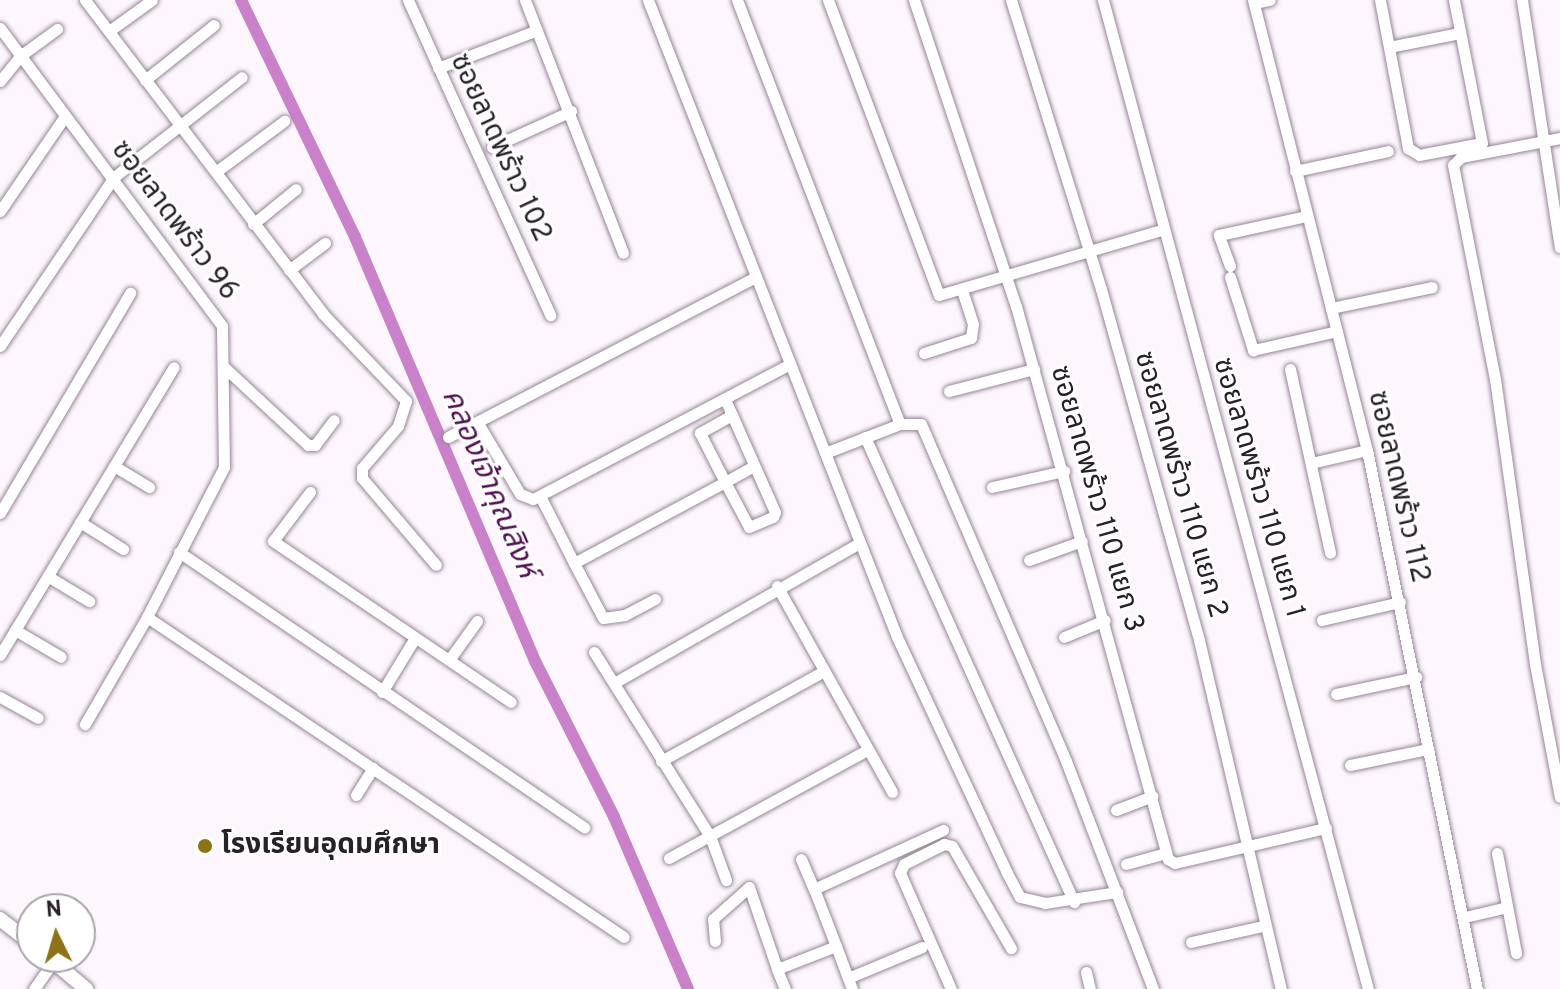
<!DOCTYPE html>
<meta charset="utf-8">
<style>
body{margin:0}
#map{position:relative;width:1560px;height:989px;overflow:hidden;background:#fdf6fd;font-family:Overpass,"Noto Sans Thai",sans-serif}
div>[style]{position:absolute}
[style*='--x']{left:calc(var(--x)*1px);top:calc(var(--y)*1px);width:calc(var(--w)*1px);rotate:calc(var(--a)*1deg)}
.canal>*{height:12px;margin:-6px;padding:0 6px;transform-origin:6px;border-radius:6px;background:#c982ca}
.roads{filter:drop-shadow(0 0 2px #968596) drop-shadow(0 0 2px #968596)}
.minor>*{height:11px;margin:-5.5px;padding:0 5.5px;transform-origin:5.5px;border-radius:5.5px;background:#fff}
.tertiary>*{height:14px;margin:-7px;padding:0 7px;transform-origin:7px;border-radius:7px;background:#fff}
.dots>*{width:22px;height:22px;translate:-50% -50%;box-sizing:border-box;border:4px solid #fff;border-radius:50%}
span{translate:-50% -50%;white-space:nowrap;text-align:center;line-height:1.15;-webkit-text-stroke:6px #fff;paint-order:stroke}
.street-label{font-size:28px;color:#282128}
.poi-label{font-size:28px;color:#282128;font-weight:700}
.left{translate:0 -50%;text-align:left}
.water-label{font-size:30px;color:#521154;font-style:italic}
.north{position:absolute;left:16px;top:893px;width:80px;height:80px;box-sizing:border-box;background:#fff;border:2px solid #a9a6a9;border-radius:50%;rotate:355deg;font-size:22px;font-weight:700;line-height:32px;text-align:center;color:#282128}
.north::after{content:'';display:block;margin:auto;width:28px;height:36px;background:#8c7317;clip-path:polygon(50% 0,100% 100%,50% 72%,0 100%)}
</style>
<div id="map">
<div class="canal">
<div style="--x:241;--y:0;--w:263;--a:64.3"></div>
<div style="--x:355;--y:237;--w:463;--a:67"></div>
<div style="--x:536;--y:663;--w:173;--a:63.1"></div>
<div style="--x:614;--y:817;--w:187;--a:66.7"></div>
</div>
<div class="roads">
<div class="minor">
<div style="--x:85;--y:0;--w:394;--a:52.8"></div>
<div style="--x:323;--y:314;--w:120;--a:46.3"></div>
<div style="--x:406;--y:401;--w:26;--a:108"></div>
<div style="--x:398;--y:426;--w:55;--a:130.6"></div>
<div style="--x:362;--y:468;--w:10;--a:90"></div>
<div style="--x:362;--y:478;--w:114;--a:49.6"></div>
<div style="--x:408;--y:0;--w:346;--a:65.7"></div>
<div style="--x:525;--y:0;--w:271;--a:68.8"></div>
<div style="--x:648;--y:0;--w:684;--a:68.65"></div>
<div style="--x:897;--y:637;--w:260;--a:65"></div>
<div style="--x:1007;--y:873;--w:27;--a:62"></div>
<div style="--x:1020;--y:897;--w:26;--a:13"></div>
<div style="--x:1045;--y:903;--w:73;--a:-8.7"></div>
<div style="--x:737;--y:0;--w:454;--a:69"></div>
<div style="--x:828;--y:0;--w:315;--a:69.4"></div>
<div style="--x:939;--y:295;--w:234;--a:-16.3"></div>
<div style="--x:914;--y:0;--w:323;--a:71.6"></div>
<div style="--x:1016;--y:306;--w:574;--a:74.63"></div>
<div style="--x:1168;--y:859;--w:8;--a:30"></div>
<div style="--x:1175;--y:863;--w:155;--a:-13.1"></div>
<div style="--x:1011;--y:0;--w:303;--a:72.7"></div>
<div style="--x:1101;--y:289;--w:364;--a:74.4"></div>
<div style="--x:1199;--y:640;--w:359;--a:76.8"></div>
<div style="--x:1103;--y:0;--w:1024;--a:75"></div>
<div style="--x:1253;--y:0;--w:464;--a:75.8"></div>
<div style="--x:1367;--y:450;--w:550;--a:78.47"></div>
<div style="--x:1380;--y:0;--w:151;--a:79.3"></div>
<div style="--x:1408;--y:148;--w:13;--a:32"></div>
<div style="--x:1419;--y:155;--w:64;--a:-10.8"></div>
<div style="--x:1482;--y:143;--w:146;--a:-101.1"></div>
<div style="--x:1522;--y:0;--w:250;--a:81.3"></div>
<div style="--x:1254;--y:3;--w:16;--a:-11"></div>
<div style="--x:0;--y:28;--w:372;--a:53.3"></div>
<div style="--x:222;--y:326;--w:141;--a:89.2"></div>
<div style="--x:224;--y:467;--w:169;--a:117.2"></div>
<div style="--x:147;--y:617;--w:124;--a:120.1"></div>
<div style="--x:109;--y:31;--w:53;--a:-35.8"></div>
<div style="--x:1389;--y:47;--w:72;--a:-11.2"></div>
<div style="--x:438;--y:68;--w:106;--a:-21"></div>
<div style="--x:145;--y:80;--w:88;--a:-38.6"></div>
<div style="--x:0;--y:81;--w:32;--a:-51"></div>
<div style="--x:20;--y:56;--w:46;--a:-36.1"></div>
<div style="--x:1560;--y:138;--w:101;--a:169.1"></div>
<div style="--x:1461;--y:157;--w:11;--a:135"></div>
<div style="--x:1453;--y:165;--w:218;--a:78.9"></div>
<div style="--x:1495;--y:379;--w:288;--a:82"></div>
<div style="--x:1535;--y:664;--w:135;--a:79.4"></div>
<div style="--x:492;--y:147;--w:87;--a:-24.5"></div>
<div style="--x:217;--y:171;--w:84;--a:-36.7"></div>
<div style="--x:1295;--y:171;--w:95;--a:-12.1"></div>
<div style="--x:0;--y:211;--w:115;--a:-55.6"></div>
<div style="--x:253;--y:224;--w:55;--a:-39.1"></div>
<div style="--x:1230;--y:266;--w:33;--a:-110"></div>
<div style="--x:1219;--y:235;--w:90;--a:-12.2"></div>
<div style="--x:289;--y:270;--w:45;--a:-36.9"></div>
<div style="--x:1230;--y:277;--w:77;--a:72.5"></div>
<div style="--x:1253;--y:350;--w:86;--a:-12.7"></div>
<div style="--x:1331;--y:308;--w:103;--a:-11.7"></div>
<div style="--x:0;--y:346;--w:204;--a:-56"></div>
<div style="--x:114;--y:177;--w:162;--a:-38"></div>
<div style="--x:924;--y:353;--w:49;--a:-17.7"></div>
<div style="--x:971;--y:338;--w:14;--a:-82"></div>
<div style="--x:973;--y:324;--w:35;--a:-108"></div>
<div style="--x:224;--y:367;--w:115;--a:42.9"></div>
<div style="--x:308;--y:445;--w:7;--a:0"></div>
<div style="--x:315;--y:445;--w:31;--a:-53"></div>
<div style="--x:1290;--y:369;--w:188;--a:77.7"></div>
<div style="--x:949;--y:391;--w:88;--a:-14.5"></div>
<div style="--x:732;--y:415;--w:37;--a:151"></div>
<div style="--x:700;--y:433;--w:55;--a:63"></div>
<div style="--x:725;--y:482;--w:33;--a:-29"></div>
<div style="--x:478;--y:423;--w:82;--a:59.4"></div>
<div style="--x:520;--y:494;--w:14;--a:21"></div>
<div style="--x:533;--y:499;--w:290;--a:-27.7"></div>
<div style="--x:448;--y:437;--w:347;--a:-27.5"></div>
<div style="--x:865;--y:437;--w:510;--a:65.8"></div>
<div style="--x:825;--y:453;--w:80;--a:-21.1"></div>
<div style="--x:900;--y:424;--w:21;--a:0"></div>
<div style="--x:921;--y:424;--w:367;--a:66.7"></div>
<div style="--x:1066;--y:761;--w:244;--a:69.1"></div>
<div style="--x:1311;--y:463;--w:57;--a:-13.1"></div>
<div style="--x:114;--y:466;--w:41;--a:31"></div>
<div style="--x:992;--y:487;--w:74;--a:-12.5"></div>
<div style="--x:310;--y:492;--w:61;--a:127.1"></div>
<div style="--x:273;--y:541;--w:287;--a:34.1"></div>
<div style="--x:540;--y:496;--w:75;--a:63.1"></div>
<div style="--x:0;--y:513;--w:256;--a:-59.4"></div>
<div style="--x:80;--y:522;--w:51;--a:32.1"></div>
<div style="--x:179;--y:552;--w:490;--a:34.2"></div>
<div style="--x:1029;--y:560;--w:56;--a:-19.7"></div>
<div style="--x:49;--y:577;--w:47;--a:31"></div>
<div style="--x:777;--y:586;--w:236;--a:60.8"></div>
<div style="--x:655;--y:599;--w:34;--a:152"></div>
<div style="--x:625;--y:615;--w:22;--a:172"></div>
<div style="--x:603;--y:618;--w:62;--a:-117.8"></div>
<div style="--x:574;--y:563;--w:171;--a:-28.2"></div>
<div style="--x:725;--y:482;--w:51;--a:61.9"></div>
<div style="--x:749;--y:527;--w:26;--a:-23"></div>
<div style="--x:773;--y:517;--w:5;--a:-68"></div>
<div style="--x:775;--y:512;--w:124;--a:-113.9"></div>
<div style="--x:147;--y:617;--w:574;--a:33.86"></div>
<div style="--x:1322;--y:620;--w:80;--a:-13"></div>
<div style="--x:15;--y:630;--w:53;--a:30.4"></div>
<div style="--x:1064;--y:637;--w:44;--a:-22.5"></div>
<div style="--x:594;--y:652;--w:218;--a:57.8"></div>
<div style="--x:710;--y:836;--w:47;--a:70"></div>
<div style="--x:0;--y:655;--w:336;--a:-58.9"></div>
<div style="--x:449;--y:660;--w:48;--a:-54.3"></div>
<div style="--x:614;--y:683;--w:282;--a:-29.7"></div>
<div style="--x:382;--y:692;--w:63;--a:-58.6"></div>
<div style="--x:1336;--y:694;--w:82;--a:-12"></div>
<div style="--x:0;--y:697;--w:43;--a:28.9"></div>
<div style="--x:661;--y:761;--w:186;--a:-28.9"></div>
<div style="--x:1350;--y:765;--w:80;--a:-11.6"></div>
<div style="--x:356;--y:795;--w:32;--a:-58"></div>
<div style="--x:1116;--y:810;--w:39;--a:-21"></div>
<div style="--x:1497;--y:853;--w:102;--a:79.2"></div>
<div style="--x:669;--y:858;--w:226;--a:-28.6"></div>
<div style="--x:801;--y:859;--w:33;--a:67"></div>
<div style="--x:1126;--y:864;--w:41;--a:-15.4"></div>
<div style="--x:1465;--y:917;--w:43;--a:-13.4"></div>
<div style="--x:715;--y:941;--w:22;--a:-95"></div>
<div style="--x:713;--y:919;--w:48;--a:-41.6"></div>
<div style="--x:749;--y:887;--w:87;--a:71.1"></div>
<div style="--x:1191;--y:942;--w:74;--a:-12.5"></div>
<div style="--x:836;--y:946;--w:46;--a:69.6"></div>
<div style="--x:1086;--y:972;--w:17;--a:77"></div>
<div style="--x:848;--y:978;--w:80;--a:-22.7"></div>
<div style="--x:34;--y:989;--w:33;--a:-55"></div>
<div style="--x:785;--y:989;--w:22;--a:-112"></div>
<div style="--x:777;--y:969;--w:63;--a:-21.3"></div>
<div style="--x:836;--y:946;--w:61;--a:-111.1"></div>
<div style="--x:814;--y:889;--w:142;--a:-24.6"></div>
<div style="--x:951;--y:989;--w:127;--a:-113.7"></div>
<div style="--x:900;--y:873;--w:10;--a:-66"></div>
<div style="--x:904;--y:864;--w:45;--a:-26.6"></div>
<div style="--x:944;--y:844;--w:8;--a:14"></div>
<div style="--x:952;--y:846;--w:118;--a:60"></div>
</div>
<div class="tertiary">
<div style="--x:0;--y:919;--w:41;--a:38"></div>
<div style="--x:48;--y:957;--w:50;--a:40.1"></div>
</div>
</div>
<div class="dots">
<div style="left:205px;top:846px;background:#8c7317"></div>
</div>
<div class="street-label">
<span style="left:500px;top:148px;rotate:65deg">ซอยลาดพร้าว 102</span>
<span style="left:174px;top:221px;rotate:53deg">ซอยลาดพร้าว 96</span>
<span style="left:1180px;top:485px;rotate:74deg">ซอยลาดพร้าว 110 แยก 2</span>
<span style="left:1398px;top:487px;rotate:77deg">ซอยลาดพร้าว 112</span>
<span style="left:1258px;top:488px;rotate:74deg">ซอยลาดพร้าว 110 แยก 1</span>
<span style="left:1096px;top:499px;rotate:74deg">ซอยลาดพร้าว 110 แยก 3</span>
</div>
<div class="poi-label">
<span class="left" style="left:221px;top:846px">โรงเรียนอุดมศึกษา</span>
</div>
<div class="water-label">
<span style="left:488px;top:484px;rotate:67deg">คลองเจ้าคุณสิงห์</span>
</div>
<div class="north">N</div>
</div>
